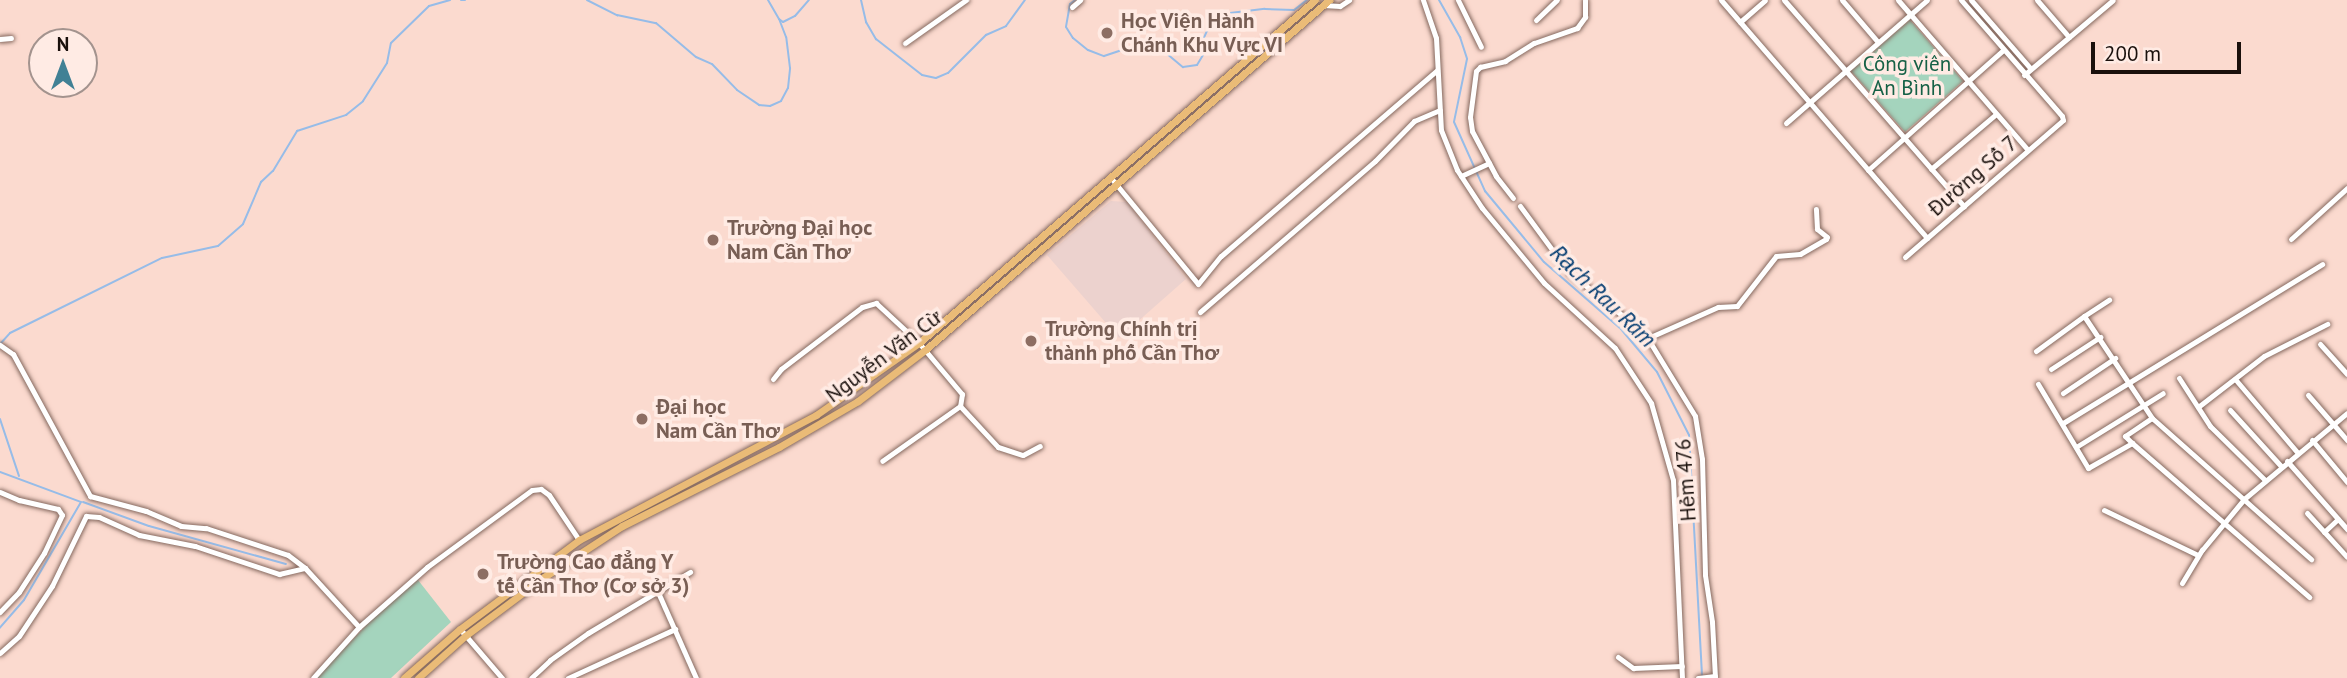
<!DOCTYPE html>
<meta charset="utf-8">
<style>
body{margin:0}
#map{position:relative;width:2347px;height:678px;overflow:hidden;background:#fbdacf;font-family:"PT Sans",sans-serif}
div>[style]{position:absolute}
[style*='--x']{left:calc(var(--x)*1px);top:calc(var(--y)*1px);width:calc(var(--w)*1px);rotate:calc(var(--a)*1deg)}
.commercial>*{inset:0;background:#ecd2ce}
.green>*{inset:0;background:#a4d4bd}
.stream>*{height:2px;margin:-1px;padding:0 1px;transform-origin:1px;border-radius:1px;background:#96bce8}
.roads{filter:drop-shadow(0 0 2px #85695f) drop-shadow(0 0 2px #85695f)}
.minor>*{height:5px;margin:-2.5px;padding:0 2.5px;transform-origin:2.5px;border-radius:2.5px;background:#fff}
.major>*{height:7px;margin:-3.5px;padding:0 3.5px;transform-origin:3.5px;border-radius:3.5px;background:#eabb77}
.dots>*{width:19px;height:19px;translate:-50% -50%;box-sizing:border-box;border:4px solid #ffebe4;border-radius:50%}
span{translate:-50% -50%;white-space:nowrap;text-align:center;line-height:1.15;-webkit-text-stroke:7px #ffebe4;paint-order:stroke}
.education-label{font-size:21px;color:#785e54;font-weight:700}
.left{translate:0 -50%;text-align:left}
.park-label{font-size:21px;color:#166146}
.street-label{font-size:21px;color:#1a100c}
.water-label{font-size:23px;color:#033c71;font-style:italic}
.north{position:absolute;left:28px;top:28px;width:70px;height:70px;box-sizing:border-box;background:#ffebe4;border:2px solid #a3938e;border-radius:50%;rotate:0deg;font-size:19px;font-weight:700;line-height:28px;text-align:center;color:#1a100c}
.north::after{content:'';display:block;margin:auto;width:24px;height:32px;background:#418195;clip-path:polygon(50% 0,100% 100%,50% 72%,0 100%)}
.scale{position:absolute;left:2091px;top:42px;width:150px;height:32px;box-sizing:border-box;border:4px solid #1a100c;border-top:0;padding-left:9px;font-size:21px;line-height:24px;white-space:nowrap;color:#1a100c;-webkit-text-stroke:5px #ffebe4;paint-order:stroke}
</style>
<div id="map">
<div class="commercial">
<div style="clip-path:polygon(1111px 201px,1127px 202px,1186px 279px,1119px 338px,1047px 255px)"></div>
</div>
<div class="green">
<div style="clip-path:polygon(1910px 20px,1963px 81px,1905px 132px,1851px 71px)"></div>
<div style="clip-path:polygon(418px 580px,451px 622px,391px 678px,316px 678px,379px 612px)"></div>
</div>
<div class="stream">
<div style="--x:461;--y:0;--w:4;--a:0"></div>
<div style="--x:587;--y:0;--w:34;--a:27"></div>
<div style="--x:617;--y:15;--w:40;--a:12"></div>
<div style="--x:656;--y:23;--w:52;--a:40.4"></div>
<div style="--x:696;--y:57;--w:17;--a:24"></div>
<div style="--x:712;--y:64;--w:36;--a:46"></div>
<div style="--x:737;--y:90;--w:27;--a:34"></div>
<div style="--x:759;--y:105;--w:11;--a:5"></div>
<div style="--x:770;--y:106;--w:12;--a:-24"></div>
<div style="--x:781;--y:101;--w:15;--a:-62"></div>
<div style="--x:788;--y:88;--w:20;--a:-84"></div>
<div style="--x:790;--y:68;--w:31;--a:-97"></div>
<div style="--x:786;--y:37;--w:19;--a:-111"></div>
<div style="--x:779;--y:19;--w:5;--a:37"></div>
<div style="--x:783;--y:22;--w:13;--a:-27"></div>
<div style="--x:795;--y:16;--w:21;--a:-49"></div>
<div style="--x:768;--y:0;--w:22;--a:60"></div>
<div style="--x:861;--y:0;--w:23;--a:77"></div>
<div style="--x:866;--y:22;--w:20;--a:60"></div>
<div style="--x:876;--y:39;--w:58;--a:38"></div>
<div style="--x:922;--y:75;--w:14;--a:12"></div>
<div style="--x:936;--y:78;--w:13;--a:-23"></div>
<div style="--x:948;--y:73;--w:54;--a:-45"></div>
<div style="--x:986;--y:35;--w:22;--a:-24"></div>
<div style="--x:1006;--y:26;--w:32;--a:-54"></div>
<div style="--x:1075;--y:0;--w:6;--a:141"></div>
<div style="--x:1070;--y:4;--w:23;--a:100"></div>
<div style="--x:1066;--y:27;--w:13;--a:58"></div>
<div style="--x:1073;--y:38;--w:19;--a:39"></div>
<div style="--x:1088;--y:50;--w:17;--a:21"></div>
<div style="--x:1104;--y:56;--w:41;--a:-18.4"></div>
<div style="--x:1143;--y:43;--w:18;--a:16"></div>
<div style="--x:1160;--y:48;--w:30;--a:40"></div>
<div style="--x:1183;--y:67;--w:14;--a:-8"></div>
<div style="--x:1197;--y:65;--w:12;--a:-59"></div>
<div style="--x:1203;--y:55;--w:13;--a:-94"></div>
<div style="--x:1202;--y:42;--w:12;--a:-66"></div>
<div style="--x:1207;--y:31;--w:29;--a:-38"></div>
<div style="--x:1230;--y:13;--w:35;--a:-7"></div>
<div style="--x:1265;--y:9;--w:29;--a:2"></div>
<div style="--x:1294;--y:10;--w:16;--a:-38"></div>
<div style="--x:1439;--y:0;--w:43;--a:60.4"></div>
<div style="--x:1460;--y:37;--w:23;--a:72"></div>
<div style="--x:1467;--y:59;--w:64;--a:101.7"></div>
<div style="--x:1454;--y:122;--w:76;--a:65.8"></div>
<div style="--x:1485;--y:191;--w:92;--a:50.3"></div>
<div style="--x:1544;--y:262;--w:102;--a:41"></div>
<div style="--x:1621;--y:329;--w:56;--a:50.1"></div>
<div style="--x:1657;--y:372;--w:71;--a:63.1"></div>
<div style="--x:1689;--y:435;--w:242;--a:86.9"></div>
<div style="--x:1;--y:343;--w:13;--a:-48"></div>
<div style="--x:10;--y:333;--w:169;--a:-26.3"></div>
<div style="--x:162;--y:258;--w:57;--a:-12.1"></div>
<div style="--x:218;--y:246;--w:33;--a:-41"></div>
<div style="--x:243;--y:224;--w:46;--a:-66.8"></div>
<div style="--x:261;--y:182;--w:16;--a:-43"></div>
<div style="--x:273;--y:171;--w:47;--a:-59"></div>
<div style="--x:297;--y:131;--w:52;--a:-18.1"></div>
<div style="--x:346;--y:115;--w:22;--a:-39"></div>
<div style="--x:363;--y:101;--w:45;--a:-57.7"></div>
<div style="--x:387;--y:63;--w:20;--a:-79"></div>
<div style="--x:391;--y:43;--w:53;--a:-44.2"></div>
<div style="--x:429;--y:6;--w:22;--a:-16"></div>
<div style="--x:0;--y:419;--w:60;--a:71.6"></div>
<div style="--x:0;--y:472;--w:86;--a:20.3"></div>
<div style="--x:81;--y:502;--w:113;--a:120.2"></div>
<div style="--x:24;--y:600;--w:37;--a:131"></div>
<div style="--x:83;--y:502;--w:70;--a:20"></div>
<div style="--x:149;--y:526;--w:142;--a:15.5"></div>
</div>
<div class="roads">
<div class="minor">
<div style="--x:1423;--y:0;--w:40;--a:71.1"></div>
<div style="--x:1436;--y:38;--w:92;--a:86.9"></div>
<div style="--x:1441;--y:130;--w:43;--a:68.2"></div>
<div style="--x:1457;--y:170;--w:45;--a:56.7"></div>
<div style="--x:1482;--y:208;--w:97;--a:50.4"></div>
<div style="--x:1544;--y:283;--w:96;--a:42.5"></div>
<div style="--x:1615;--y:348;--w:66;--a:56.8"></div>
<div style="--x:1651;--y:403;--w:80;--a:74.1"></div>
<div style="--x:1673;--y:480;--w:198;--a:87.4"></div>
<div style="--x:1458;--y:0;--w:52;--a:63.9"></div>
<div style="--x:1721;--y:0;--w:315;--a:49.1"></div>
<div style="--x:1784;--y:0;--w:274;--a:48.9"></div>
<div style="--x:1842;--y:0;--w:55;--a:49.4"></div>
<div style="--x:1898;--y:0;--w:198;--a:49.1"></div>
<div style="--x:1971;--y:0;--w:91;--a:49"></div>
<div style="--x:2037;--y:0;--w:49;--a:49.1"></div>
<div style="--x:1323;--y:5;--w:17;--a:3"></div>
<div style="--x:1340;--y:6;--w:11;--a:-34"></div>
<div style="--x:1072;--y:7;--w:11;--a:-41"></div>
<div style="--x:1536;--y:20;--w:29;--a:-44"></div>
<div style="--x:1740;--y:22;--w:33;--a:-41"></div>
<div style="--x:0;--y:39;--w:11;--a:-5"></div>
<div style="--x:905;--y:43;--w:75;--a:-35.2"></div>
<div style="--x:2024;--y:75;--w:116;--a:-40.1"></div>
<div style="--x:1786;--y:123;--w:187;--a:-41.1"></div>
<div style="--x:1931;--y:169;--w:85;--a:-40.2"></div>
<div style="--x:1868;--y:170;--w:181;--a:-41.6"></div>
<div style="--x:1461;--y:176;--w:31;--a:-25"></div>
<div style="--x:1111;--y:178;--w:137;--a:50.6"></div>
<div style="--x:1198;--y:284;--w:36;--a:-51"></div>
<div style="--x:1221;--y:256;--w:285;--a:-40.7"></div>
<div style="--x:1513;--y:198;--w:28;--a:-128"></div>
<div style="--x:1496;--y:176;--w:51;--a:-118.1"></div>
<div style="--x:1472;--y:131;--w:14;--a:-98"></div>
<div style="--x:1470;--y:117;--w:46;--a:-82.6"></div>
<div style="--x:1476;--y:71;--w:6;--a:-45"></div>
<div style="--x:1480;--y:67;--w:26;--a:-13"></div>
<div style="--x:1505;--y:61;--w:34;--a:-32"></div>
<div style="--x:1534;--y:43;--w:46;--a:-19.2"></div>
<div style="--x:1577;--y:28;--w:14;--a:-54"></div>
<div style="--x:1585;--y:17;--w:17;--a:-90"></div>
<div style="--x:1520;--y:206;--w:74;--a:53.7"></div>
<div style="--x:2291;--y:239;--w:76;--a:-42.3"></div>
<div style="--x:1905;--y:257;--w:209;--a:-40.9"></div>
<div style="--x:2063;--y:120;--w:4;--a:-104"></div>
<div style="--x:2062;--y:116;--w:154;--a:-131"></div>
<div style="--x:1569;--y:272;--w:98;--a:39.2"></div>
<div style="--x:1645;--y:334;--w:96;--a:58.6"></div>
<div style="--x:1695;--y:416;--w:44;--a:80.8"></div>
<div style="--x:1702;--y:459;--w:116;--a:88.5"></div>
<div style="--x:1705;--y:575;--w:48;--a:81.5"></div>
<div style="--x:1712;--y:622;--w:56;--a:86.9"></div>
<div style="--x:1200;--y:312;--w:231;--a:-40.8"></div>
<div style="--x:1375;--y:161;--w:56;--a:-45.7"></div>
<div style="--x:1414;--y:121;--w:28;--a:-23"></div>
<div style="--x:2084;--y:316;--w:30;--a:-33"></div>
<div style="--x:1648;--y:338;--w:77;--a:-23.9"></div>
<div style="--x:1718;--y:307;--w:19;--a:-3"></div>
<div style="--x:1737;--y:306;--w:63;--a:-52"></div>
<div style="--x:1776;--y:256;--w:24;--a:-5"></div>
<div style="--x:1800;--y:254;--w:30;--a:-30"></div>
<div style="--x:1826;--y:239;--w:2;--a:-63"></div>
<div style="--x:1827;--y:237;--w:13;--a:-141"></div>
<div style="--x:1817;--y:229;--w:20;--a:-93"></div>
<div style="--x:2320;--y:344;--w:40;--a:48"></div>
<div style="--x:0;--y:345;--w:16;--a:35"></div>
<div style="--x:13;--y:354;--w:162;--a:61.5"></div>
<div style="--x:90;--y:496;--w:58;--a:15"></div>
<div style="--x:146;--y:511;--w:38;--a:23"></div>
<div style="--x:181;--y:526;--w:25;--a:5"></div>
<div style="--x:206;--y:528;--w:86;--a:18.2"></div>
<div style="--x:288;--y:555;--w:21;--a:37"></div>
<div style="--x:305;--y:568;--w:80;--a:47.5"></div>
<div style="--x:2036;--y:351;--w:59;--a:-36.1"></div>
<div style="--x:2084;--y:316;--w:123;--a:56.3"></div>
<div style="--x:2152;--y:418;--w:213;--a:41.6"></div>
<div style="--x:2051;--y:369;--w:59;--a:-33.1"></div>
<div style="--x:2179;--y:378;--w:57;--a:57.1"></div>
<div style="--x:2210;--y:426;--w:77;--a:44.5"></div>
<div style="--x:773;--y:379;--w:13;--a:-51"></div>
<div style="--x:781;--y:369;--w:102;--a:-37.4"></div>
<div style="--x:862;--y:307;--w:15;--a:-16"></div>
<div style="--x:876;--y:303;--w:59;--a:42.9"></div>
<div style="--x:919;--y:343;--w:67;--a:49.9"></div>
<div style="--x:962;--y:394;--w:12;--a:99"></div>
<div style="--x:960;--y:406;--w:95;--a:144.8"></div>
<div style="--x:2235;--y:379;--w:96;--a:49.7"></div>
<div style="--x:2038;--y:384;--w:98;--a:59.2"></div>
<div style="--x:2088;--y:468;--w:51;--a:-29.6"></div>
<div style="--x:2132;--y:443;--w:235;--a:41"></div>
<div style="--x:2063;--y:393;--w:63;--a:-33.9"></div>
<div style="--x:2308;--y:395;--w:60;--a:49.1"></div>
<div style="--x:960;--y:406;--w:56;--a:47.2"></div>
<div style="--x:998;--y:447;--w:26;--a:18"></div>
<div style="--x:1023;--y:455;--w:19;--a:-28"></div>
<div style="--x:2198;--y:407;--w:83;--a:-37.7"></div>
<div style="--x:2264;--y:356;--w:71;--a:-26.9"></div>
<div style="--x:2230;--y:410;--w:76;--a:47.7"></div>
<div style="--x:2063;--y:423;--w:304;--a:-31.5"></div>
<div style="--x:2312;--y:440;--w:55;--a:50.2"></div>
<div style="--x:2132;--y:443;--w:10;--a:-135"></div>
<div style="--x:2125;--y:436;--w:32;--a:-34"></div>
<div style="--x:2076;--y:447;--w:102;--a:-31.8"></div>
<div style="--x:2287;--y:461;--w:91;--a:48.6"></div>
<div style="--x:0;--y:492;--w:21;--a:23"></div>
<div style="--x:19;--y:500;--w:40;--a:13"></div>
<div style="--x:58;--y:509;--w:7;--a:56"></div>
<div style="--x:62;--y:515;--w:42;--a:115.3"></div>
<div style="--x:44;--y:553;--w:46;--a:122.7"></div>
<div style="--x:19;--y:592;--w:28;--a:134"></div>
<div style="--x:2104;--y:510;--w:104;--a:25.6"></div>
<div style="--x:2307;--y:513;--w:59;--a:47.7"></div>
<div style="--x:2324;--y:532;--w:19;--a:-43"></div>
<div style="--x:2182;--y:583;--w:39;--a:-59"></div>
<div style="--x:2202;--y:550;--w:66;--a:-50.5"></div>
<div style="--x:2244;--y:499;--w:134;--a:-39.9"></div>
<div style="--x:657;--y:590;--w:96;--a:66.1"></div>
<div style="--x:460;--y:629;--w:65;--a:49.4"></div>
<div style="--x:0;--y:653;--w:25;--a:-42"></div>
<div style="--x:19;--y:636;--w:60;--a:-56.6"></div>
<div style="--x:52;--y:586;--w:78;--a:-64.1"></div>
<div style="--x:86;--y:516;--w:13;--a:4"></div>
<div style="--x:99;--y:517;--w:44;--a:24.2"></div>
<div style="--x:139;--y:535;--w:57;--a:11.1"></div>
<div style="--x:195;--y:546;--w:89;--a:18.4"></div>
<div style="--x:279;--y:574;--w:27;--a:-13"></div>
<div style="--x:1618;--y:657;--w:19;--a:36"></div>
<div style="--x:1633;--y:668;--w:49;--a:-2.3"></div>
<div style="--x:313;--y:678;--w:69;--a:-48"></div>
<div style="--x:359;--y:627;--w:91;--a:-41.4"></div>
<div style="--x:427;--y:567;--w:130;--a:-36.3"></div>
<div style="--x:532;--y:490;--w:9;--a:-6"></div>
<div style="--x:541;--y:489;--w:10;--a:37"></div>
<div style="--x:549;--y:495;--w:54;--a:56.3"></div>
<div style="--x:531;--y:678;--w:26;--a:-43"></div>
<div style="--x:550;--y:660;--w:47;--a:-35.4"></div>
<div style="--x:588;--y:633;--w:119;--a:-30.9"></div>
<div style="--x:568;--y:678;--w:118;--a:-24.6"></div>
<div style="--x:1698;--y:678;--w:17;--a:-7"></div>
</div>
<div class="major">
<div style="--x:404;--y:678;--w:74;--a:-41.2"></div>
<div style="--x:460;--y:629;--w:149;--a:-36.8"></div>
<div style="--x:579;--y:540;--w:268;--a:-27.8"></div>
<div style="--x:816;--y:415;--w:126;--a:-35"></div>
<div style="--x:919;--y:343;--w:524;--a:-40.9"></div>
<div style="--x:418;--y:678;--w:63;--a:-41.8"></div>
<div style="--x:465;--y:636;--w:99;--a:-36.8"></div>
<div style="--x:544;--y:577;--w:93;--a:-33.2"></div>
<div style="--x:622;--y:526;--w:176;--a:-26.7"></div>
<div style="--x:779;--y:447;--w:91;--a:-30.2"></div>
<div style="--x:858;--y:401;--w:84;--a:-37.3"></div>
<div style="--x:925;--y:350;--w:535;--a:-40.9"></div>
</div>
</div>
<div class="dots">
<div style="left:1107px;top:33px;background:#8d6e63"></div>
<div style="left:713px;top:240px;background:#8d6e63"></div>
<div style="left:1031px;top:341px;background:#8d6e63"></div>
<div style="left:642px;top:419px;background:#8d6e63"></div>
<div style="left:483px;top:574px;background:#8d6e63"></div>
</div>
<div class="education-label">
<span class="left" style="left:1121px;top:33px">Học Viện Hành<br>Chánh Khu Vực VI</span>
<span class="left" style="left:727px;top:240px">Trường Đại học<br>Nam Cần Thơ</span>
<span class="left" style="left:1045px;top:341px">Trường Chính trị<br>thành phố Cần Thơ</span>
<span class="left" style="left:656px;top:419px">Đại học<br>Nam Cần Thơ</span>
<span class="left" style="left:497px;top:574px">Trường Cao đẳng Y<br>tế Cần Thơ (Cơ sở 3)</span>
</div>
<div class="park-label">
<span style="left:1907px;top:76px">Công viên<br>An Bình</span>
</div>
<div class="street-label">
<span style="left:1973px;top:176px;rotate:-41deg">Đường Số 7</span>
<span style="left:884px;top:356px;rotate:-37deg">Nguyễn Văn Cừ</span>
<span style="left:1686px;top:480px;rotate:-94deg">Hẻm 476</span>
</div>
<div class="water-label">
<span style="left:1603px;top:296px;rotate:44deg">Rạch Rau Răm</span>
</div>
<div class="north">N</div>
<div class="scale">200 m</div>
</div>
